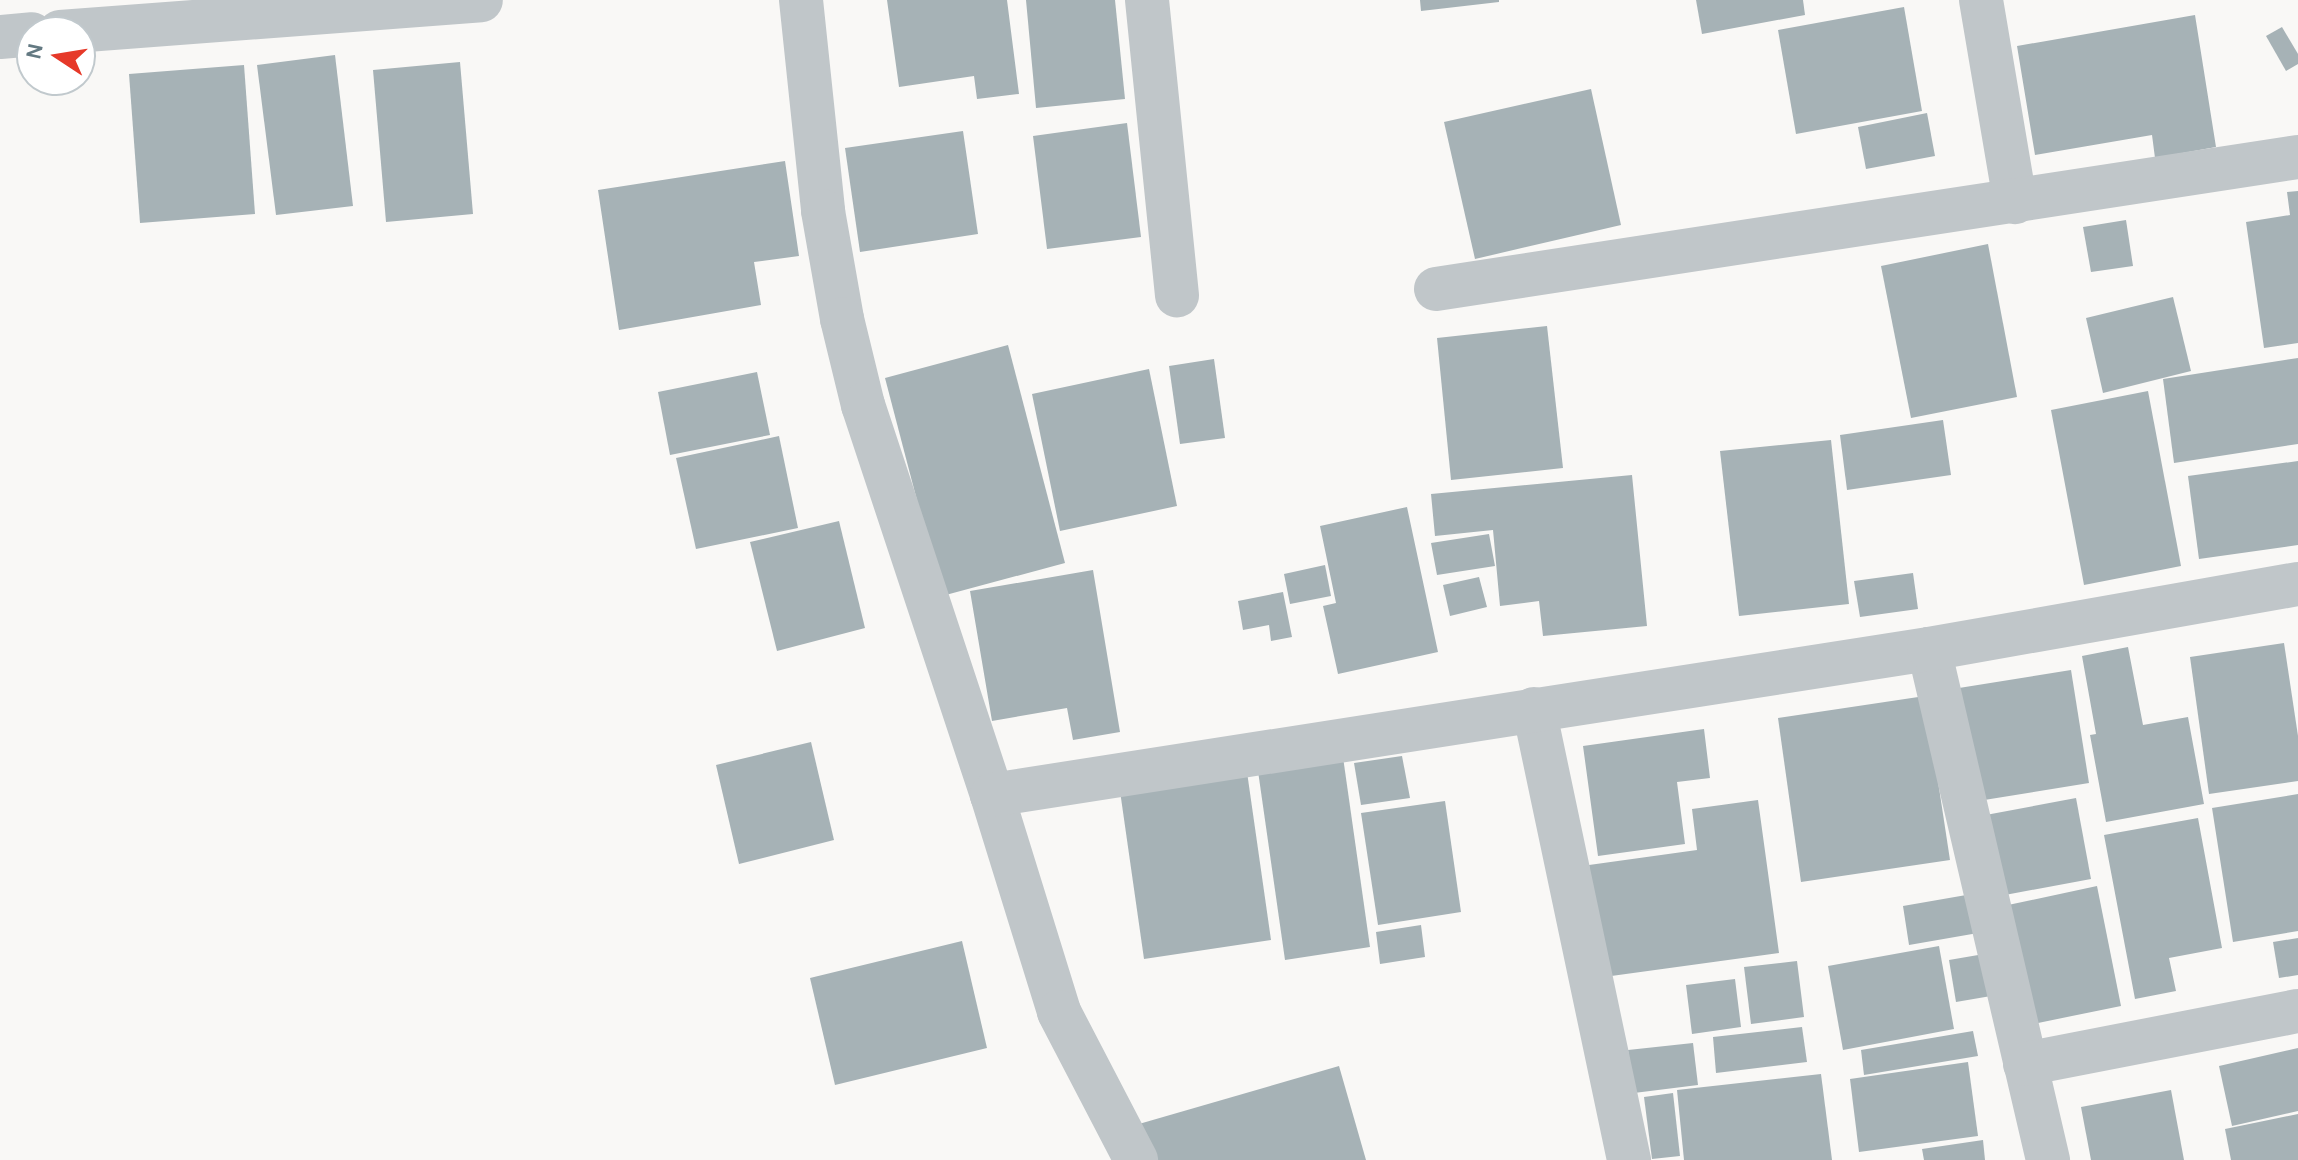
<!DOCTYPE html>
<style>
body{margin:0}
#map{position:relative;width:2298px;height:1160px;overflow:hidden;background:#f9f8f6;font-family:Karla,sans-serif}
div>[style]{position:absolute}
[style*='--x']{left:calc(var(--x)*1px);top:calc(var(--y)*1px);width:calc(var(--w)*1px);rotate:calc(var(--a)*1deg)}
.building>*{inset:0;background:#a6b2b6}
.street>*{height:44px;margin:-22px;padding:0 22px;transform-origin:22px;border-radius:22px;background:#c0c6c9}
span{translate:-50% -50%;white-space:nowrap;text-align:center;line-height:1.15;-webkit-text-stroke:8px #fff;paint-order:stroke}
.north{position:absolute;left:16px;top:16px;width:80px;height:80px;box-sizing:border-box;background:#fff;border:2px solid #c1c9cd;border-radius:50%;rotate:282deg;font-size:22px;font-weight:700;line-height:32px;text-align:center;color:#637982}
.north::after{content:'';display:block;margin:auto;width:28px;height:36px;background:#e63929;clip-path:polygon(50% 0,100% 100%,50% 72%,0 100%)}
</style>
<div id="map">
<div class="building">
<div style="clip-path:polygon(887px 0,1007px 0,1019px 94px,977px 99px,974px 76px,899px 87px)"></div>
<div style="clip-path:polygon(1026px 0,1115px 0,1125px 99px,1036px 108px)"></div>
<div style="clip-path:polygon(1420px 0,1499px 0,1499px 2px,1421px 11px)"></div>
<div style="clip-path:polygon(1696px 0,1803px 0,1805px 15px,1702px 34px)"></div>
<div style="clip-path:polygon(1904px 7px,1922px 111px,1796px 134px,1778px 30px)"></div>
<div style="clip-path:polygon(2195px 15px,2216px 147px,2155px 158px,2152px 135px,2035px 155px,2017px 46px)"></div>
<div style="clip-path:polygon(2282px 27px,2298px 54px,2298px 64px,2286px 71px,2266px 36px)"></div>
<div style="clip-path:polygon(335px 55px,353px 206px,276px 215px,257px 65px)"></div>
<div style="clip-path:polygon(460px 62px,473px 214px,386px 222px,373px 70px)"></div>
<div style="clip-path:polygon(244px 65px,255px 214px,140px 223px,129px 74px)"></div>
<div style="clip-path:polygon(1591px 89px,1621px 225px,1475px 259px,1444px 122px)"></div>
<div style="clip-path:polygon(1927px 113px,1935px 156px,1866px 169px,1858px 127px)"></div>
<div style="clip-path:polygon(1127px 123px,1141px 237px,1047px 249px,1033px 136px)"></div>
<div style="clip-path:polygon(963px 131px,978px 234px,860px 252px,845px 148px)"></div>
<div style="clip-path:polygon(785px 161px,799px 256px,754px 262px,761px 305px,619px 330px,598px 190px)"></div>
<div style="clip-path:polygon(2298px 191px,2298px 343px,2264px 348px,2246px 222px,2290px 215px,2287px 192px)"></div>
<div style="clip-path:polygon(2126px 220px,2133px 266px,2091px 272px,2083px 227px)"></div>
<div style="clip-path:polygon(1988px 244px,2017px 397px,1911px 418px,1881px 266px)"></div>
<div style="clip-path:polygon(2173px 297px,2191px 371px,2103px 393px,2086px 318px)"></div>
<div style="clip-path:polygon(1547px 326px,1563px 468px,1451px 480px,1437px 338px)"></div>
<div style="clip-path:polygon(1008px 345px,1065px 563px,942px 596px,885px 378px)"></div>
<div style="clip-path:polygon(2298px 358px,2298px 444px,2174px 463px,2163px 379px)"></div>
<div style="clip-path:polygon(1214px 359px,1225px 438px,1180px 444px,1169px 366px)"></div>
<div style="clip-path:polygon(1149px 369px,1177px 506px,1060px 531px,1032px 394px)"></div>
<div style="clip-path:polygon(757px 372px,770px 435px,670px 455px,658px 392px)"></div>
<div style="clip-path:polygon(2148px 391px,2181px 566px,2084px 585px,2051px 410px)"></div>
<div style="clip-path:polygon(1943px 420px,1951px 475px,1847px 490px,1840px 435px)"></div>
<div style="clip-path:polygon(779px 436px,798px 528px,696px 549px,676px 458px)"></div>
<div style="clip-path:polygon(1831px 440px,1849px 604px,1739px 616px,1720px 451px)"></div>
<div style="clip-path:polygon(2298px 461px,2298px 545px,2199px 559px,2188px 476px)"></div>
<div style="clip-path:polygon(1632px 475px,1647px 626px,1543px 636px,1539px 601px,1500px 606px,1493px 530px,1435px 536px,1431px 494px)"></div>
<div style="clip-path:polygon(1407px 507px,1438px 652px,1338px 674px,1323px 606px,1336px 603px,1320px 526px)"></div>
<div style="clip-path:polygon(839px 521px,865px 628px,777px 651px,750px 542px)"></div>
<div style="clip-path:polygon(1489px 534px,1495px 566px,1437px 575px,1431px 543px)"></div>
<div style="clip-path:polygon(1325px 565px,1331px 596px,1290px 604px,1284px 574px)"></div>
<div style="clip-path:polygon(1093px 570px,1120px 732px,1073px 740px,1067px 708px,992px 721px,970px 591px)"></div>
<div style="clip-path:polygon(1913px 573px,1918px 609px,1860px 617px,1854px 581px)"></div>
<div style="clip-path:polygon(1479px 577px,1487px 607px,1450px 616px,1443px 585px)"></div>
<div style="clip-path:polygon(1283px 592px,1292px 637px,1271px 641px,1269px 625px,1243px 630px,1238px 601px)"></div>
<div style="clip-path:polygon(2284px 643px,2298px 736px,2298px 781px,2209px 794px,2190px 657px)"></div>
<div style="clip-path:polygon(2128px 647px,2143px 725px,2188px 717px,2204px 804px,2106px 822px,2090px 735px,2096px 734px,2082px 656px)"></div>
<div style="clip-path:polygon(2071px 670px,2089px 783px,1978px 801px,1959px 688px)"></div>
<div style="clip-path:polygon(1925px 696px,1950px 860px,1801px 882px,1778px 718px)"></div>
<div style="clip-path:polygon(1704px 729px,1710px 778px,1677px 782px,1685px 844px,1598px 856px,1583px 746px)"></div>
<div style="clip-path:polygon(811px 742px,834px 840px,739px 864px,716px 765px)"></div>
<div style="clip-path:polygon(1402px 756px,1410px 798px,1361px 805px,1354px 763px)"></div>
<div style="clip-path:polygon(1343px 757px,1370px 947px,1285px 960px,1258px 771px)"></div>
<div style="clip-path:polygon(1247px 772px,1271px 940px,1144px 959px,1120px 791px)"></div>
<div style="clip-path:polygon(2298px 794px,2298px 931px,2233px 942px,2212px 808px)"></div>
<div style="clip-path:polygon(2076px 798px,2091px 879px,1989px 898px,1975px 817px)"></div>
<div style="clip-path:polygon(1758px 800px,1779px 953px,1604px 977px,1589px 865px,1697px 850px,1692px 809px)"></div>
<div style="clip-path:polygon(1445px 801px,1461px 912px,1378px 925px,1361px 813px)"></div>
<div style="clip-path:polygon(2198px 818px,2222px 948px,2169px 958px,2176px 991px,2135px 999px,2104px 835px)"></div>
<div style="clip-path:polygon(2097px 886px,2121px 1006px,2018px 1027px,1994px 908px)"></div>
<div style="clip-path:polygon(1972px 894px,1978px 933px,1909px 945px,1903px 906px)"></div>
<div style="clip-path:polygon(1421px 925px,1425px 957px,1380px 964px,1376px 932px)"></div>
<div style="clip-path:polygon(2298px 938px,2298px 975px,2279px 978px,2273px 942px)"></div>
<div style="clip-path:polygon(962px 941px,987px 1048px,835px 1085px,810px 978px)"></div>
<div style="clip-path:polygon(1939px 946px,1954px 1029px,1843px 1050px,1828px 966px)"></div>
<div style="clip-path:polygon(1984px 954px,1991px 996px,1956px 1002px,1949px 960px)"></div>
<div style="clip-path:polygon(1797px 961px,1804px 1017px,1751px 1024px,1744px 967px)"></div>
<div style="clip-path:polygon(1735px 979px,1741px 1027px,1692px 1034px,1686px 985px)"></div>
<div style="clip-path:polygon(1802px 1027px,1807px 1062px,1716px 1073px,1713px 1037px)"></div>
<div style="clip-path:polygon(1973px 1031px,1978px 1056px,1864px 1075px,1861px 1050px)"></div>
<div style="clip-path:polygon(1693px 1043px,1698px 1085px,1634px 1093px,1628px 1050px)"></div>
<div style="clip-path:polygon(2298px 1048px,2298px 1111px,2232px 1126px,2219px 1066px)"></div>
<div style="clip-path:polygon(1968px 1062px,1978px 1136px,1859px 1152px,1850px 1079px)"></div>
<div style="clip-path:polygon(1339px 1066px,1366px 1160px,1142px 1160px,1132px 1126px)"></div>
<div style="clip-path:polygon(1821px 1074px,1832px 1160px,1684px 1160px,1677px 1090px)"></div>
<div style="clip-path:polygon(2171px 1090px,2184px 1160px,2091px 1160px,2081px 1107px)"></div>
<div style="clip-path:polygon(1673px 1093px,1680px 1156px,1652px 1159px,1644px 1097px)"></div>
<div style="clip-path:polygon(2298px 1114px,2298px 1160px,2231px 1160px,2225px 1129px)"></div>
<div style="clip-path:polygon(1983px 1140px,1985px 1160px,1924px 1160px,1922px 1149px)"></div>
</div>
<div class="street">
<div style="--x:801;--y:0;--w:212;--a:84"></div>
<div style="--x:823;--y:211;--w:110;--a:80"></div>
<div style="--x:842;--y:319;--w:89;--a:76.3"></div>
<div style="--x:863;--y:405;--w:411;--a:71.7"></div>
<div style="--x:992;--y:795;--w:227;--a:72.8"></div>
<div style="--x:1059;--y:1012;--w:167;--a:62.5"></div>
<div style="--x:1147;--y:0;--w:297;--a:84.2"></div>
<div style="--x:1981;--y:0;--w:205;--a:80.4"></div>
<div style="--x:60;--y:32;--w:422;--a:-4.3"></div>
<div style="--x:0;--y:37;--w:32;--a:-5"></div>
<div style="--x:1436;--y:289;--w:872;--a:-8.71"></div>
<div style="--x:1929;--y:649;--w:525;--a:76.89"></div>
<div style="--x:1534;--y:709;--w:461;--a:78.1"></div>
<div style="--x:992;--y:795;--w:948;--a:-8.86"></div>
<div style="--x:1929;--y:649;--w:375;--a:-10"></div>
<div style="--x:2025;--y:1064;--w:278;--a:-11"></div>
</div>
<div class="north">N</div>
</div>
